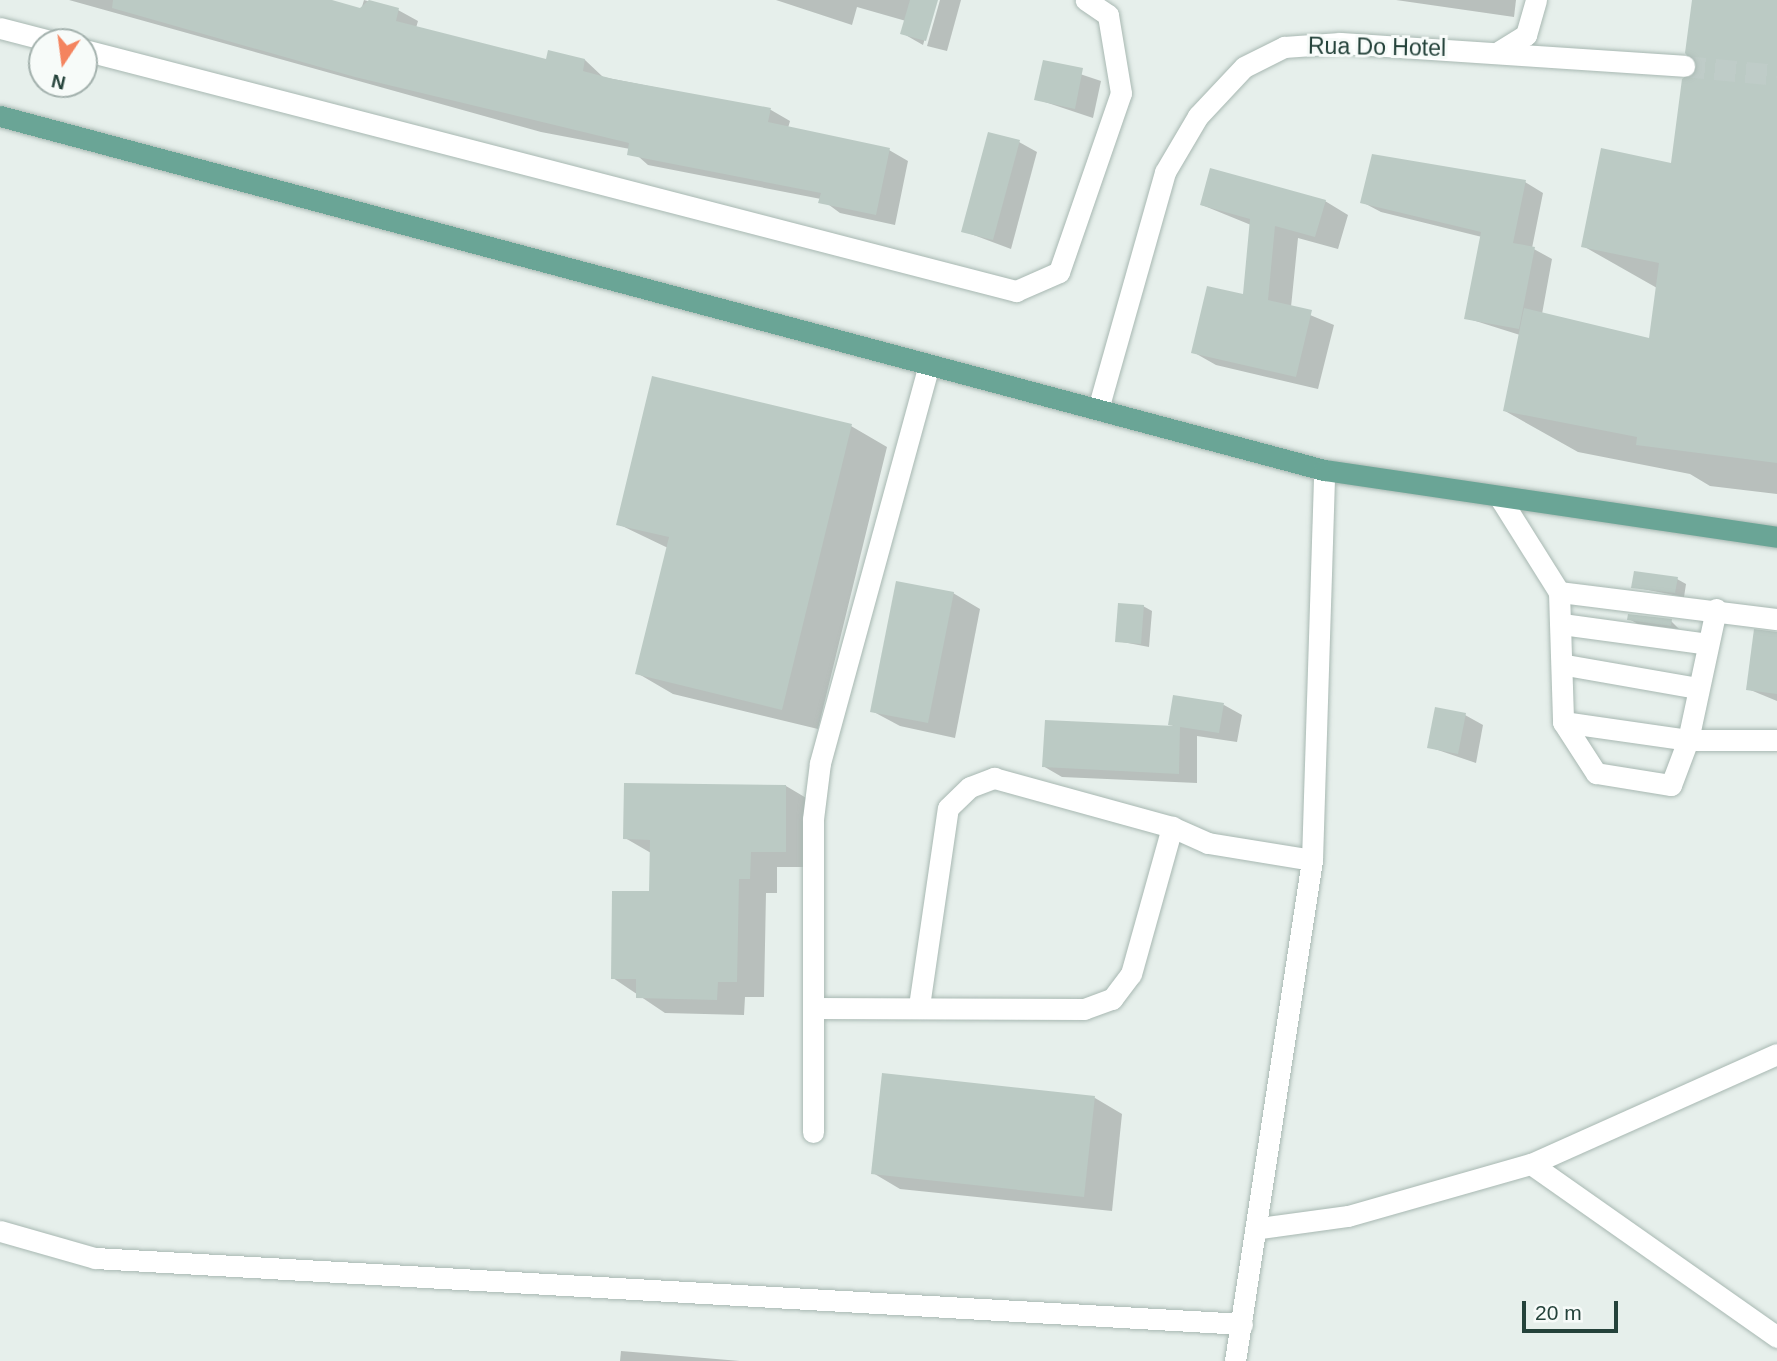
<!DOCTYPE html>
<style>
body{margin:0}
#map{position:relative;width:1777px;height:1361px;overflow:hidden;background:#e6efeb;font-family:Helvetica,sans-serif}
div>[style]{position:absolute}
[style*='--x']{left:calc(var(--x)*1px);top:calc(var(--y)*1px);width:calc(var(--w)*1px);rotate:calc(var(--a)*1deg)}
.shadow>*{inset:0;background:#0003}
.building>*{inset:0;background:#bbcac4}
.minor-tunnel>*{height:21px;margin-top:-10.5px;transform-origin:0;background:repeating-linear-gradient(90deg,#bfccc8 0 21px,transparent 0 31px)}
.roads{filter:drop-shadow(0 0 2px #a8b8b2) drop-shadow(0 0 2px #a8b8b2)}
.minor>*{height:21px;margin:-10.5px;padding:0 10.5px;transform-origin:10.5px;border-radius:10.5px;background:#fff}
.major>*{height:21px;margin:-10.5px;padding:0 10.5px;transform-origin:10.5px;border-radius:10.5px;background:#6aa596}
span{translate:-50% -50%;white-space:nowrap;text-align:center;line-height:1.15;-webkit-text-stroke:6px #f7fbf9;paint-order:stroke}
.street-label{font-size:23px;color:#24423a}
.north{position:absolute;left:28px;top:28px;width:70px;height:70px;box-sizing:border-box;background:#f7fbf9;border:2px solid #a3b1ad;border-radius:50%;rotate:193deg;font-size:19px;font-weight:700;line-height:28px;text-align:center;color:#24423a}
.north::after{content:'';display:block;margin:auto;width:24px;height:32px;background:#f4845f;clip-path:polygon(50% 0,100% 100%,50% 72%,0 100%)}
.scale{position:absolute;left:1522px;top:1301px;width:96px;height:32px;box-sizing:border-box;border:4px solid #24423a;border-top:0;padding-left:9px;font-size:21px;line-height:24px;white-space:nowrap;color:#24423a;-webkit-text-stroke:5px #f7fbf9;paint-order:stroke}
</style>
<div id="map">
<div class="shadow">
<div style="clip-path:polygon(69px 0,320px 0,361px 10px,364px 0,398px 10px,418px 21px,416px 28px,547px 61px,585px 60px,603px 77px,771px 110px,790px 121px,788px 128px,889px 150px,908px 161px,895px 225px,840px 213px,821px 199px,648px 165px,630px 149px,541px 132px)"></div>
<div style="clip-path:polygon(776px 0,936px 0,923px 45px,902px 33px,906px 21px,857px 7px,852px 25px)"></div>
<div style="clip-path:polygon(940px 0,961px 0,947px 51px,927px 46px)"></div>
<div style="clip-path:polygon(1396px 0,1516px 0,1514px 17px)"></div>
<div style="clip-path:polygon(1694px 0,1777px 0,1777px 494px,1710px 486px,1690px 474px,1578px 452px,1505px 411px,1520px 335px,1466px 318px,1482px 237px,1381px 212px,1362px 202px,1525px 182px,1543px 193px,1532px 248px,1552px 259px,1542px 314px,1651px 340px,1657px 288px,1583px 246px,1673px 166px,1699px 68px)"></div>
<div style="clip-path:polygon(1044px 62px,1101px 81px,1093px 118px,1036px 99px)"></div>
<div style="clip-path:polygon(1019px 142px,1037px 152px,1011px 249px,963px 231px)"></div>
<div style="clip-path:polygon(1325px 201px,1348px 215px,1338px 249px,1298px 238px,1291px 307px,1334px 325px,1318px 389px,1216px 365px,1193px 352px,1244px 296px,1251px 225px,1202px 205px)"></div>
<div style="clip-path:polygon(851px 426px,887px 447px,818px 729px,673px 694px,637px 673px,668px 548px,618px 524px)"></div>
<div style="clip-path:polygon(1677px 579px,1686px 584px,1684px 597px,1633px 587px)"></div>
<div style="clip-path:polygon(953px 593px,980px 609px,955px 738px,900px 726px,872px 711px)"></div>
<div style="clip-path:polygon(1143px 606px,1152px 611px,1149px 647px,1117px 641px)"></div>
<div style="clip-path:polygon(1629px 619px,1671px 621px,1679px 629px,1638px 624px)"></div>
<div style="clip-path:polygon(1777px 634px,1777px 701px,1748px 689px)"></div>
<div style="clip-path:polygon(1224px 705px,1242px 715px,1237px 742px,1197px 736px,1197px 783px,1062px 777px,1043px 766px,1177px 728px,1170px 724px)"></div>
<div style="clip-path:polygon(1465px 715px,1483px 725px,1476px 763px,1429px 747px)"></div>
<div style="clip-path:polygon(786px 786px,813px 802px,813px 867px,777px 867px,777px 893px,766px 893px,764px 997px,745px 997px,744px 1015px,665px 1013px,613px 978px,651px 893px,651px 853px,625px 838px)"></div>
<div style="clip-path:polygon(1095px 1098px,1122px 1114px,1112px 1211px,900px 1189px,873px 1173px)"></div>
<div style="clip-path:polygon(621px 1351px,740px 1361px,620px 1361px)"></div>
</div>
<div class="building">
<div style="clip-path:polygon(113px 0,332px 0,360px 8px,369px 0,399px 8px,396px 21px,546px 59px,548px 50px,585px 59px,583px 71px,613px 79px,771px 108px,768px 122px,890px 148px,876px 215px,818px 203px,821px 193px,627px 155px,629px 143px,355px 77px,112px 8px)"></div>
<div style="clip-path:polygon(910px 0,938px 0,926px 41px,900px 34px)"></div>
<div style="clip-path:polygon(1692px 0,1777px 0,1777px 463px,1636px 445px,1637px 437px,1503px 411px,1524px 308px,1649px 338px,1659px 263px,1581px 247px,1601px 148px,1671px 163px,1682px 79px,1697px 68px,1685px 53px)"></div>
<div style="clip-path:polygon(1043px 60px,1083px 68px,1075px 109px,1034px 100px)"></div>
<div style="clip-path:polygon(988px 132px,1020px 140px,993px 240px,961px 232px)"></div>
<div style="clip-path:polygon(1372px 154px,1526px 180px,1513px 243px,1535px 247px,1519px 329px,1464px 319px,1481px 232px,1360px 203px)"></div>
<div style="clip-path:polygon(1210px 168px,1326px 200px,1315px 237px,1275px 226px,1268px 300px,1312px 310px,1296px 377px,1191px 353px,1207px 286px,1243px 294px,1250px 219px,1200px 205px)"></div>
<div style="clip-path:polygon(652px 376px,852px 424px,782px 710px,635px 674px,669px 537px,616px 525px)"></div>
<div style="clip-path:polygon(1634px 571px,1678px 577px,1675px 593px,1631px 588px)"></div>
<div style="clip-path:polygon(896px 581px,954px 592px,928px 723px,870px 712px)"></div>
<div style="clip-path:polygon(1118px 603px,1144px 605px,1141px 644px,1115px 642px)"></div>
<div style="clip-path:polygon(1628px 614px,1672px 619px,1671px 626px,1627px 620px)"></div>
<div style="clip-path:polygon(1754px 629px,1777px 632px,1777px 694px,1746px 690px)"></div>
<div style="clip-path:polygon(1173px 695px,1224px 703px,1219px 733px,1180px 727px,1179px 774px,1042px 767px,1045px 720px,1175px 726px,1168px 725px)"></div>
<div style="clip-path:polygon(1435px 707px,1466px 713px,1458px 754px,1427px 748px)"></div>
<div style="clip-path:polygon(624px 783px,786px 785px,786px 852px,751px 852px,750px 879px,739px 879px,737px 982px,718px 982px,717px 1000px,636px 998px,636px 979px,611px 979px,612px 891px,649px 891px,650px 840px,623px 839px)"></div>
<div style="clip-path:polygon(882px 1073px,1095px 1096px,1084px 1197px,871px 1174px)"></div>
</div>
<div class="minor-tunnel">
<div style="--x:1684;--y:66;--w:93;--a:5.5"></div>
</div>
<div class="roads">
<div class="minor">
<div style="--x:0;--y:28;--w:56;--a:14.5"></div>
<div style="--x:84;--y:50;--w:963;--a:14.5"></div>
<div style="--x:1016;--y:291;--w:47;--a:-23.8"></div>
<div style="--x:1059;--y:272;--w:189;--a:-70.9"></div>
<div style="--x:1121;--y:93;--w:79;--a:-99.5"></div>
<div style="--x:1108;--y:15;--w:27;--a:-146"></div>
<div style="--x:1500;--y:51;--w:31;--a:-32"></div>
<div style="--x:1526;--y:35;--w:36;--a:-74"></div>
<div style="--x:1098;--y:409;--w:246;--a:-74.2"></div>
<div style="--x:1165;--y:172;--w:65;--a:-59.5"></div>
<div style="--x:1198;--y:116;--w:67;--a:-46.8"></div>
<div style="--x:1244;--y:67;--w:45;--a:-26.6"></div>
<div style="--x:1284;--y:47;--w:56;--a:-4.1"></div>
<div style="--x:1340;--y:43;--w:345;--a:3.8"></div>
<div style="--x:1500;--y:498;--w:111;--a:57.9"></div>
<div style="--x:1559;--y:592;--w:220;--a:7.1"></div>
<div style="--x:1559;--y:592;--w:130;--a:88.2"></div>
<div style="--x:1563;--y:722;--w:126;--a:8.2"></div>
<div style="--x:1688;--y:740;--w:89;--a:0"></div>
<div style="--x:1562;--y:624;--w:147;--a:7.8"></div>
<div style="--x:1566;--y:665;--w:134;--a:9.9"></div>
<div style="--x:1563;--y:722;--w:61;--a:57.1"></div>
<div style="--x:1596;--y:773;--w:76;--a:9.1"></div>
<div style="--x:1671;--y:785;--w:48;--a:-69.3"></div>
<div style="--x:1688;--y:740;--w:134;--a:-77.9"></div>
<div style="--x:919;--y:1006;--w:200;--a:-81.7"></div>
<div style="--x:948;--y:808;--w:30;--a:-44"></div>
<div style="--x:970;--y:787;--w:26;--a:-21"></div>
<div style="--x:994;--y:778;--w:185;--a:15.4"></div>
<div style="--x:1172;--y:827;--w:39;--a:24"></div>
<div style="--x:1208;--y:843;--w:105;--a:9.3"></div>
<div style="--x:813;--y:1008;--w:271;--a:0.2"></div>
<div style="--x:1084;--y:1009;--w:30;--a:-20"></div>
<div style="--x:1112;--y:999;--w:31;--a:-53"></div>
<div style="--x:1131;--y:974;--w:153;--a:-74.4"></div>
<div style="--x:813;--y:1132;--w:313;--a:-90"></div>
<div style="--x:813;--y:819;--w:56;--a:-82.9"></div>
<div style="--x:820;--y:763;--w:413;--a:-74.7"></div>
<div style="--x:1531;--y:1164;--w:301;--a:35.1"></div>
<div style="--x:1260;--y:1228;--w:89;--a:-7.8"></div>
<div style="--x:1348;--y:1216;--w:190;--a:-15.9"></div>
<div style="--x:1531;--y:1164;--w:269;--a:-24.1"></div>
<div style="--x:0;--y:1231;--w:99;--a:15.9"></div>
<div style="--x:95;--y:1258;--w:1149;--a:3.29"></div>
<div style="--x:1235;--y:1361;--w:507;--a:-81.26"></div>
<div style="--x:1312;--y:860;--w:390;--a:-88.2"></div>
</div>
<div class="major">
<div style="--x:0;--y:116;--w:1371;--a:14.97"></div>
<div style="--x:1324;--y:470;--w:458;--a:8.4"></div>
</div>
</div>
<div class="street-label">
<span style="left:1377px;top:47px;rotate:1deg">Rua Do Hotel</span>
</div>
<div class="north">N</div>
<div class="scale">20 m</div>
</div>
